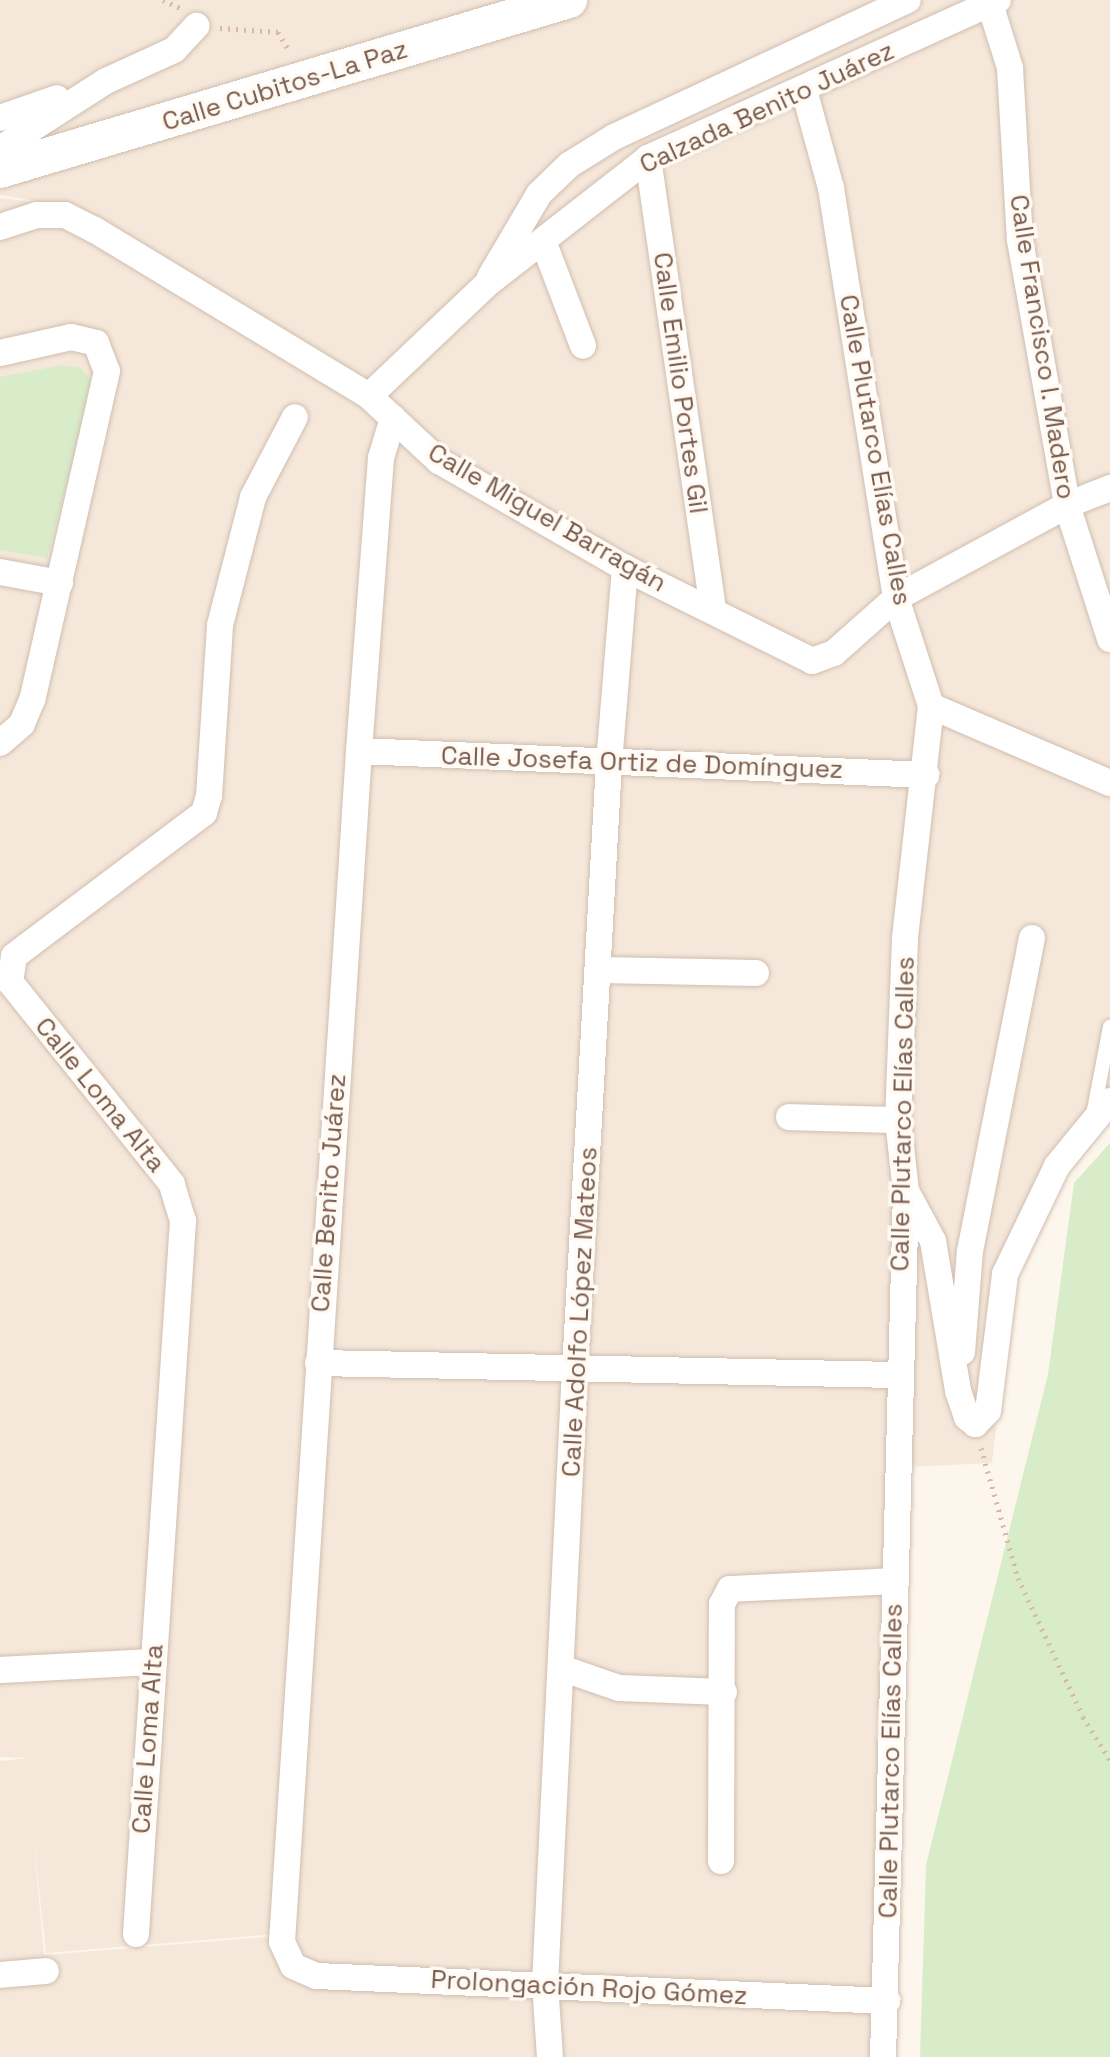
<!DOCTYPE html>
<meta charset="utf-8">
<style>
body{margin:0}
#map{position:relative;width:1110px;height:2057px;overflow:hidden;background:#fdf6ec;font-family:"Space Grotesk",sans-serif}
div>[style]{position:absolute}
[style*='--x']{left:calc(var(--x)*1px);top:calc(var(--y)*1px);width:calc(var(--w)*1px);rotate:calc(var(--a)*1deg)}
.residential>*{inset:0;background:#f5e8da}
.green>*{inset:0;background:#d8ecc9}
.path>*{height:5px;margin-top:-2.5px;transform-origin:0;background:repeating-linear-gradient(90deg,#d9b8a5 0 2px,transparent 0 8px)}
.roads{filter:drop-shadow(0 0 2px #d1beb0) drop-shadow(0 0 2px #d1beb0)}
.lane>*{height:14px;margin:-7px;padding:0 7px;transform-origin:7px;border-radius:7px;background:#fff}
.street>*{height:26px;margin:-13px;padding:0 13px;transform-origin:13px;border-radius:13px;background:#fff}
.secondary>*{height:36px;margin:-18px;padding:0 18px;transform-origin:18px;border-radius:18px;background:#fff}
span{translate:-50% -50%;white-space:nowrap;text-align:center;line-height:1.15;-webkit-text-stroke:7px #fffaf3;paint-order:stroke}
.street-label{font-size:26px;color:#7a5c4d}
</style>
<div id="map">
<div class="residential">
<div style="clip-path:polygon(0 0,1110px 0,1110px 786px,940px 698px,893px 608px,804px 654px,444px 453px,393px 408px,289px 1933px,46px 1953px,33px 1834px,44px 1955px,290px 1935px,395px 414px,440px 457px,810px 666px,894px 611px,935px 701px,1110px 791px,1110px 1117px,1064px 1174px,1014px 1275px,992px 1463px,905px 1467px,894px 2057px,0 2057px,0 1761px,28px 1758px,0 1757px,0 198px,47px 203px,0 195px)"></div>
</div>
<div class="green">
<div style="clip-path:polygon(62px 365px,81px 368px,94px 383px,47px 558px,0 550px,0 377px)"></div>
<div style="clip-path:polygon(1110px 1143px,1110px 2057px,920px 2057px,926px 1865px,1048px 1374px,1074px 1183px)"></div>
</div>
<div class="path">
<div style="--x:163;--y:0;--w:19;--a:25"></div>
<div style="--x:220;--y:28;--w:58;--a:3.9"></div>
<div style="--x:278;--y:32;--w:23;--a:59"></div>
<div style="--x:981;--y:1448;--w:135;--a:74.1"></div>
<div style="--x:1018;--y:1578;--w:153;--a:64.9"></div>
<div style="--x:1083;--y:1717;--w:51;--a:57.9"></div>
</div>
<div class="roads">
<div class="lane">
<div style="--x:1093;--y:1115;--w:90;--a:-79.1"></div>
</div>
<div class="street">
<div style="--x:990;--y:4;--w:67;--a:72.6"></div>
<div style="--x:1010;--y:68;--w:172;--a:86.7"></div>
<div style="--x:1020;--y:240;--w:269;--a:79.9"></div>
<div style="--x:1067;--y:505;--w:141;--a:72.2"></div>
<div style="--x:804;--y:90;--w:102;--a:74.6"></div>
<div style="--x:831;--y:188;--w:415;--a:81"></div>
<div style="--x:896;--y:598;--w:114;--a:72"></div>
<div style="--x:931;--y:706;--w:234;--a:96.4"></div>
<div style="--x:905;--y:939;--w:181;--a:92.2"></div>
<div style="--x:898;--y:1120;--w:71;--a:83.6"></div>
<div style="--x:906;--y:1191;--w:866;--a:91.52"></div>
<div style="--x:0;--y:118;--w:60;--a:-19.3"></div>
<div style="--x:0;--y:149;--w:126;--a:-32.7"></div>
<div style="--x:106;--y:81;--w:75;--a:-24.5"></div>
<div style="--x:174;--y:50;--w:33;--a:-47"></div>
<div style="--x:648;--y:158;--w:456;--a:81.8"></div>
<div style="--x:0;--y:227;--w:39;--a:-18"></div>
<div style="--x:37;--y:215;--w:28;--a:0"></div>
<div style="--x:65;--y:215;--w:34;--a:27"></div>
<div style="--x:95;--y:230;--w:320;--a:31.2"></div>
<div style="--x:369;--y:396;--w:96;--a:42.9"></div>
<div style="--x:439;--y:461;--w:215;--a:29.9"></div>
<div style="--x:625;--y:568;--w:209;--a:26.4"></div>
<div style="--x:812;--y:661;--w:23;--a:-20"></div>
<div style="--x:834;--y:653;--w:83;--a:-41.6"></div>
<div style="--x:896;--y:598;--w:195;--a:-28.5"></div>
<div style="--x:1067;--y:505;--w:46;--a:-21.6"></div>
<div style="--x:543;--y:241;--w:112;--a:69.1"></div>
<div style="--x:490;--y:277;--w:96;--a:-59.4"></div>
<div style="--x:539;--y:194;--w:42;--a:-44"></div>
<div style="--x:569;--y:165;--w:53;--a:-31.9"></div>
<div style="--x:614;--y:137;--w:324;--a:-25"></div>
<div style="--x:0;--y:353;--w:73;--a:-12.7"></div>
<div style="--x:71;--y:337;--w:26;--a:13"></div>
<div style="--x:96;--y:343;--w:30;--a:69"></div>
<div style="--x:107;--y:371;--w:337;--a:102.8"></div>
<div style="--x:32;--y:700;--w:26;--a:113"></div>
<div style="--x:22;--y:724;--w:29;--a:139"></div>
<div style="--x:369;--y:396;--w:163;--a:-43.5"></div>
<div style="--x:487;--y:284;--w:204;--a:-38"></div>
<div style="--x:648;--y:158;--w:384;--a:-24.3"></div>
<div style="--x:393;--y:418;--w:42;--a:106.7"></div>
<div style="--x:381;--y:458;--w:294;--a:94.3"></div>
<div style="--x:359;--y:751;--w:1193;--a:93.7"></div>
<div style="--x:282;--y:1942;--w:26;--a:65"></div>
<div style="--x:293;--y:1966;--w:26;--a:23"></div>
<div style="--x:317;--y:1976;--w:571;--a:2.51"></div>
<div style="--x:0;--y:572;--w:61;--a:10.4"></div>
<div style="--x:931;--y:706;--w:195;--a:23.3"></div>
<div style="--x:359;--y:751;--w:568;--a:2.42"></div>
<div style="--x:601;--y:970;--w:155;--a:1.1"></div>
<div style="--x:789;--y:1117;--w:109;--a:1.6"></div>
<div style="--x:906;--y:1191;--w:57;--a:61.6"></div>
<div style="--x:933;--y:1241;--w:152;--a:80.5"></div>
<div style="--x:958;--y:1391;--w:28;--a:71"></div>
<div style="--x:967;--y:1417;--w:11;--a:41"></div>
<div style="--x:975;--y:1424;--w:18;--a:-45"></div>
<div style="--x:988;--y:1411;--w:138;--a:-82.9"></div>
<div style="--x:1005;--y:1274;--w:120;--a:-64.3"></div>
<div style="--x:1057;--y:1166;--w:84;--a:-50.8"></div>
<div style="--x:962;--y:1352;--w:101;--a:-85.5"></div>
<div style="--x:970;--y:1251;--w:319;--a:-78.8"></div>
<div style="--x:318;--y:1363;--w:580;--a:1.19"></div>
<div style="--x:564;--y:1669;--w:58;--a:19.1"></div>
<div style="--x:619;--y:1688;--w:105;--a:2.2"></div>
<div style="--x:0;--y:1670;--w:153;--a:-3"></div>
<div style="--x:721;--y:1861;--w:257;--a:-89.8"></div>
<div style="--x:722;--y:1604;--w:17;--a:-62"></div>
<div style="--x:730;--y:1589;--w:163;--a:-2.8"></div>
<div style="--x:136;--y:1934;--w:715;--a:-86.23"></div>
<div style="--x:183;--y:1221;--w:39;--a:-107"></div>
<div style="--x:172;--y:1184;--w:259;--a:-128.7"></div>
<div style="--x:10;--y:982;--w:26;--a:-81"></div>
<div style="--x:14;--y:956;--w:238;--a:-37"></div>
<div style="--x:204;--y:813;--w:18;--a:-74"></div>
<div style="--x:209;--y:796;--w:171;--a:-86.3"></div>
<div style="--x:220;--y:625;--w:132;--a:-75.5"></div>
<div style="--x:253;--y:497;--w:90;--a:-62.3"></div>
<div style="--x:0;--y:1975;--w:46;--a:-5"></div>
<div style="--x:550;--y:2057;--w:73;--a:-93.9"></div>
<div style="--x:545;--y:1984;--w:616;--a:-87.21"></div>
<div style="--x:575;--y:1369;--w:607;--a:-86.79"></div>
<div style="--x:609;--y:763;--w:196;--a:-85.3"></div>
</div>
<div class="secondary">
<div style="--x:0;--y:170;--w:594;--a:-16.63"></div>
</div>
</div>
<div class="street-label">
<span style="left:285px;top:86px;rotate:-17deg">Calle Cubitos-La Paz</span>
<span style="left:767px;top:108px;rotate:-25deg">Calzada Benito Juárez</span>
<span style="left:1042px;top:347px;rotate:81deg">Calle Francisco I. Madero</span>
<span style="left:680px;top:383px;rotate:82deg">Calle Emilio Portes Gil</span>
<span style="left:875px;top:450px;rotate:80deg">Calle Plutarco Elías Calles</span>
<span style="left:547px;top:518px;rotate:30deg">Calle Miguel Barragán</span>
<span style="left:642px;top:763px;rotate:2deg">Calle Josefa Ortiz de Domínguez</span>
<span style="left:100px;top:1095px;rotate:51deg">Calle Loma Alta</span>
<span style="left:903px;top:1114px;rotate:-89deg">Calle Plutarco Elías Calles</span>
<span style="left:329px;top:1193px;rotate:-86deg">Calle Benito Juárez</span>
<span style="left:580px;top:1312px;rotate:-87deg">Calle Adolfo López Mateos</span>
<span style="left:148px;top:1739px;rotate:-86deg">Calle Loma Alta</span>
<span style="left:891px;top:1761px;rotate:-89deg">Calle Plutarco Elías Calles</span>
<span style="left:589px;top:1988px;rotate:3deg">Prolongación Rojo Gómez</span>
</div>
</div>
